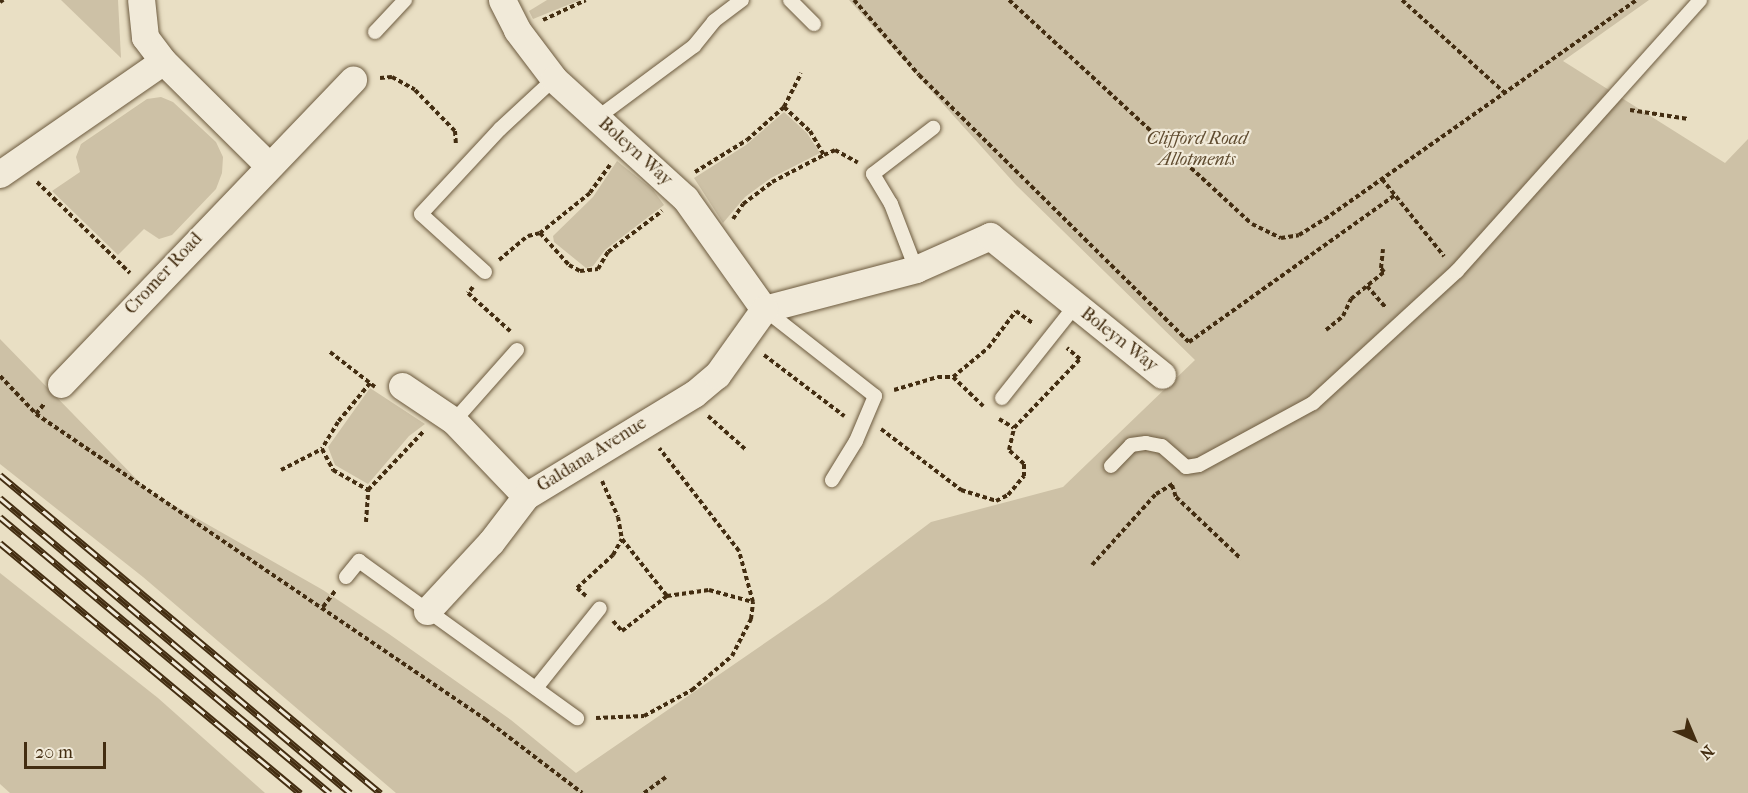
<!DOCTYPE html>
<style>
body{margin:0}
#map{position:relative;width:1748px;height:793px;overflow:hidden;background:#e9dfc4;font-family:"IM FELL French Canon",serif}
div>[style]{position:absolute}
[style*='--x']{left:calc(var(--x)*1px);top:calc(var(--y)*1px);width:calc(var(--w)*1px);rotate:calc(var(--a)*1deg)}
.green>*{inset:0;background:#cdc1a6}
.path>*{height:4px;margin-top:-2px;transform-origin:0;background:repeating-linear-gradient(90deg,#432d11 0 4.5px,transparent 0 7.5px)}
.roads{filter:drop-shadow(0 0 2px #6c5a3e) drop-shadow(0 0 2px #6c5a3e)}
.service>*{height:14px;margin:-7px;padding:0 7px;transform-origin:7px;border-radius:7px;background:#f1ead9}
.minor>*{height:27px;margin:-13.5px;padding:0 13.5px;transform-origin:13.5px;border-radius:13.5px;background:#f1ead9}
.rail>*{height:7px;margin-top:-3.5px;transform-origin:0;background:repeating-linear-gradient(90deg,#f1ead9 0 14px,#432d11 0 28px);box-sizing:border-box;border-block:2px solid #432d11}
span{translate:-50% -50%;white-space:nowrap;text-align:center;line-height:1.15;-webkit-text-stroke:4.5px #f1ead9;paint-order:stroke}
.park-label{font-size:18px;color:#5f4b2f;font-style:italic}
.street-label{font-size:18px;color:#432d11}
.north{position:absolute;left:1664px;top:709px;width:60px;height:60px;-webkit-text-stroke:4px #f1ead9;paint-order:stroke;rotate:136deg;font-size:16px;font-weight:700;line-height:24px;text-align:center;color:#432d11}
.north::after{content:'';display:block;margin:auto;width:21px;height:27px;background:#432d11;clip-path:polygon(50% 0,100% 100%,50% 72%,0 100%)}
.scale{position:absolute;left:24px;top:742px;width:82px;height:27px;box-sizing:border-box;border:3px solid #432d11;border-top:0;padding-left:8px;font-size:18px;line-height:21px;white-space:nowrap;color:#432d11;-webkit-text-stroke:4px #f1ead9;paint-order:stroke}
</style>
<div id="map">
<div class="green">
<div style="clip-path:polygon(61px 0,118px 0,121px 58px)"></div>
<div style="clip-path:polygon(547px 0,580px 0,533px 19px,529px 11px)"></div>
<div style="clip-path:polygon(849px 0,1649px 0,1563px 61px,1725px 163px,1748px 139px,1748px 793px,396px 793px,143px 577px,0 464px,0 339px,147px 490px,323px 590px,389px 634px,511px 720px,576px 773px,826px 601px,931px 522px,1063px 487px,1195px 360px,1016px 185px)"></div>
<div style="clip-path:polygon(161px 97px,173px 102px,216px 142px,223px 157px,222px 173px,216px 189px,172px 235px,159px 239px,144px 229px,118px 255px,52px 191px,80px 172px,76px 157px,81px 144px,147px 99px)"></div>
<div style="clip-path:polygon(784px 112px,807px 133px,820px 153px,771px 178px,745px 197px,723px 223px,694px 178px,746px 145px)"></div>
<div style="clip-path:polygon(617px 161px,653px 190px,664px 205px,605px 250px,593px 266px,586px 268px,554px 242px,553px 236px,593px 197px)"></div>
<div style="clip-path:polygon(370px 388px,425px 424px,409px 436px,368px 484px,335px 465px,328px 447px)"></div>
<div style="clip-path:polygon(0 573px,158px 698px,265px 793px,10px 793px,0 784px)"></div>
</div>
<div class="path">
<div style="--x:854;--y:0;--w:99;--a:49.1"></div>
<div style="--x:919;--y:75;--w:380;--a:44.7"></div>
<div style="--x:1189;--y:342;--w:253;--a:-35.5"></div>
<div style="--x:1009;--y:0;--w:330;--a:42.7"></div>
<div style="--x:1252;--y:224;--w:32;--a:26"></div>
<div style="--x:1281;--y:238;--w:18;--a:-9"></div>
<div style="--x:1299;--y:235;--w:31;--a:-32"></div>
<div style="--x:1325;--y:219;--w:381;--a:-35.1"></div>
<div style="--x:1402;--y:0;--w:140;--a:42.1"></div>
<div style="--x:0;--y:2;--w:4;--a:-34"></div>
<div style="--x:543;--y:20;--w:47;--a:-24.9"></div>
<div style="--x:380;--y:78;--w:12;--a:-5"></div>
<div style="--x:392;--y:77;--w:26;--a:29"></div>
<div style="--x:415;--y:90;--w:57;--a:45.7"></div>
<div style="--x:455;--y:131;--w:14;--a:86"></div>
<div style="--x:784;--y:107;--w:35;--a:43"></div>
<div style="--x:810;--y:131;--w:28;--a:60"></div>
<div style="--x:1630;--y:110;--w:59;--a:8.8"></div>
<div style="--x:610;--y:165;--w:34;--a:126"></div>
<div style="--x:590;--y:193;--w:64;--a:141.3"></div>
<div style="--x:540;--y:233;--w:43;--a:47.8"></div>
<div style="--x:569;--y:265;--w:13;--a:29"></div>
<div style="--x:580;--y:271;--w:18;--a:-6"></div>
<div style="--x:598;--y:269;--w:20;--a:-60"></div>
<div style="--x:608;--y:252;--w:68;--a:-37.2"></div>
<div style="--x:695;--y:172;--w:61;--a:-31.6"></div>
<div style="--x:747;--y:140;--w:50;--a:-41.7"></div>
<div style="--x:784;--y:107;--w:38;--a:-63"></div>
<div style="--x:1382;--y:179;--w:99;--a:51.2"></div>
<div style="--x:37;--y:182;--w:130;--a:44.4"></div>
<div style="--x:733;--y:219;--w:18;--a:-56"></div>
<div style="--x:743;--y:204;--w:36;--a:-37"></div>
<div style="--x:772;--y:182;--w:59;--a:-27.4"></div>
<div style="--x:824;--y:155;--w:12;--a:-24"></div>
<div style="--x:835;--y:150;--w:26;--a:29"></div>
<div style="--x:499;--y:260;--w:38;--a:-40"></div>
<div style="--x:528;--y:236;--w:12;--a:-14"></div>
<div style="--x:1367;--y:286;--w:29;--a:49"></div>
<div style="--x:473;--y:287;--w:8;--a:130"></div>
<div style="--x:468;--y:293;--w:57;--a:42.1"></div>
<div style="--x:1326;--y:330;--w:22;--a:-39"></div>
<div style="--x:1343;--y:316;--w:19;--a:-65"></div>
<div style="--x:1351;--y:299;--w:43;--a:-39.3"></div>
<div style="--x:1384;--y:272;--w:5;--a:-127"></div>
<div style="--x:1381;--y:268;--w:19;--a:-84"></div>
<div style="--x:330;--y:352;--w:51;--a:37.8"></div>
<div style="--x:764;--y:355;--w:101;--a:37.3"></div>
<div style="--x:0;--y:376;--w:52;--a:46.5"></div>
<div style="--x:36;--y:414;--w:543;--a:34.19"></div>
<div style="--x:485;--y:719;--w:122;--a:37.3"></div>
<div style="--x:953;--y:377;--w:42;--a:44"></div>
<div style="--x:375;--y:387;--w:6;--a:-141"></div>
<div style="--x:370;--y:383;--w:50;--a:129.4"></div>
<div style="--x:338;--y:422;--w:31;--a:121"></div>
<div style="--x:322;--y:449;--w:24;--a:62"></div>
<div style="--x:333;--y:470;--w:40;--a:29.7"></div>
<div style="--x:368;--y:490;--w:80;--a:-46.5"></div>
<div style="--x:894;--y:390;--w:46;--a:-16.5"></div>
<div style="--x:938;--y:377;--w:15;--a:0"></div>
<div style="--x:953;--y:377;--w:45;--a:-39.6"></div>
<div style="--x:988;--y:348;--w:46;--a:-52.9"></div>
<div style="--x:1016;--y:311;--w:22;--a:36"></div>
<div style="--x:36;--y:414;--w:14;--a:-51"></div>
<div style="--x:708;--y:416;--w:50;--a:41.7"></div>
<div style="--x:999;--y:419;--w:17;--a:31"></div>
<div style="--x:881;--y:429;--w:101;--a:37.3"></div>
<div style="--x:961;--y:490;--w:37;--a:17"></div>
<div style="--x:996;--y:501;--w:13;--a:-27"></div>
<div style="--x:1008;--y:495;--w:25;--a:-50"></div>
<div style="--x:1024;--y:476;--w:12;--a:-90"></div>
<div style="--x:1024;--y:464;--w:21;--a:-137"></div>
<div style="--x:1009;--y:450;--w:23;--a:-77"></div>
<div style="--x:1014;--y:428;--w:95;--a:-46.3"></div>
<div style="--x:1080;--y:359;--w:17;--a:-140"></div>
<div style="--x:281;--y:470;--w:46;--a:-27.1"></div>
<div style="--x:602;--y:481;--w:39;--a:66"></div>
<div style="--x:618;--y:517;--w:22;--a:80"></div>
<div style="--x:622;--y:539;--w:73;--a:51.7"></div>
<div style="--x:1172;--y:485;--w:13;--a:72"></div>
<div style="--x:1176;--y:497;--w:90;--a:43.6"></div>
<div style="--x:366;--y:522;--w:32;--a:-86"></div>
<div style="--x:1092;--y:565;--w:96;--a:-48"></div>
<div style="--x:1156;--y:494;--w:21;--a:-31"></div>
<div style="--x:586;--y:596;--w:12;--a:-138"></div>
<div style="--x:577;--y:588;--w:49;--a:-42.5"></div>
<div style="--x:613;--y:555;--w:18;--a:-61"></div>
<div style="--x:323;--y:607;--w:20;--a:-53"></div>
<div style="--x:613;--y:621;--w:13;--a:48"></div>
<div style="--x:622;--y:631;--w:57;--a:-37.9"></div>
<div style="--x:667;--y:596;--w:42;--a:-8.1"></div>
<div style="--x:709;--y:590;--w:46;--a:15.3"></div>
<div style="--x:596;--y:718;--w:48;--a:-2.4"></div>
<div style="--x:644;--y:716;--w:55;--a:-28.4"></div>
<div style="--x:692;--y:690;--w:52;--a:-40.4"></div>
<div style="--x:732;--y:656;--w:42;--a:-62.8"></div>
<div style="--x:751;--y:619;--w:17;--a:-83"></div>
<div style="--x:753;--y:602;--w:53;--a:-105.4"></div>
<div style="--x:739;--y:551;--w:130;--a:-127.8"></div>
<div style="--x:644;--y:793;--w:27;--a:-36"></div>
</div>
<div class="roads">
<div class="service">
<div style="--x:790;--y:0;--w:34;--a:45"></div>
<div style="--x:375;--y:32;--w:44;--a:-46.8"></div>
<div style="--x:597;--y:118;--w:121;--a:-36.6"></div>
<div style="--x:694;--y:46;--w:32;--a:-51"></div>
<div style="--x:714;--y:21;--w:35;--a:-37"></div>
<div style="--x:916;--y:269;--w:70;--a:-111"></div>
<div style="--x:891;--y:204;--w:35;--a:-121"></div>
<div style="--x:873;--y:174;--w:76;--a:-37.5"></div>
<div style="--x:485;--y:272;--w:86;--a:-137.8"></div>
<div style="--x:421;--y:214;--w:116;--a:-47.1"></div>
<div style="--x:500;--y:129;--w:74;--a:-42.8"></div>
<div style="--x:764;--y:309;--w:141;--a:38.1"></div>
<div style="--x:875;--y:396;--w:49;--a:112.9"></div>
<div style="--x:856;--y:441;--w:46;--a:121.6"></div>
<div style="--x:1002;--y:398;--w:117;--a:-51.6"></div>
<div style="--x:454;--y:421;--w:95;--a:-48.4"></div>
<div style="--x:1111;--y:466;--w:29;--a:-46"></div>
<div style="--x:1131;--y:445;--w:15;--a:-8"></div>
<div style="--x:1146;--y:443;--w:16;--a:11"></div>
<div style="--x:1162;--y:446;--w:32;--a:41"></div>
<div style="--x:1186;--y:467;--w:13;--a:-9"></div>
<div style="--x:1199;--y:465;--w:130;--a:-28.5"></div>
<div style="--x:1313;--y:403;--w:195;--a:-42.5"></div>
<div style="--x:1457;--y:271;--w:364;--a:-48.1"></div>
<div style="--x:346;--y:577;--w:21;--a:-51"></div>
<div style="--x:359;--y:561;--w:269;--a:35.8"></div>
<div style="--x:536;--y:688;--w:102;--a:-51.3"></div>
</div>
<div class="minor">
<div style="--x:502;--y:0;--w:34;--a:63"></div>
<div style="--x:517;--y:30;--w:61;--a:52.9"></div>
<div style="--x:554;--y:79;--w:177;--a:42.3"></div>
<div style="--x:685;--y:198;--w:136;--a:54.6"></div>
<div style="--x:163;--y:61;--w:148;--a:44.7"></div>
<div style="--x:0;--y:174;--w:198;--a:-34.7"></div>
<div style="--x:163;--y:61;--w:30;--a:-127"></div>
<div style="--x:145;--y:37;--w:37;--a:-96"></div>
<div style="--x:764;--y:309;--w:157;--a:-14.7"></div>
<div style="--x:916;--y:269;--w:81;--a:-24"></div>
<div style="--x:990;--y:236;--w:221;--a:38.9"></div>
<div style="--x:61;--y:384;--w:422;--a:-46.2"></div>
<div style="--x:402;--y:386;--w:63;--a:33.9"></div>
<div style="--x:454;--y:421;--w:104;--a:46.2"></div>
<div style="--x:427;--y:611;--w:94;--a:-47.2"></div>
<div style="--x:491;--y:542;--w:58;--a:-52.7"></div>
<div style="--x:526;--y:496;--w:197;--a:-31.3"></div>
<div style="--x:694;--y:394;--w:30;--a:-40"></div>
<div style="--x:717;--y:375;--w:81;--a:-54.5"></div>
</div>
</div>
<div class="rail">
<div style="--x:0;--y:475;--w:496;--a:39.9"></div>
<div style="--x:0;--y:498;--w:458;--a:40.1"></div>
<div style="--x:0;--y:517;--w:430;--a:39.9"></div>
<div style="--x:0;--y:543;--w:391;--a:39.8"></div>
</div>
<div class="park-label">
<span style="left:1197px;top:150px">Clifford Road<br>Allotments</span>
</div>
<div class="street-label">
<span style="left:635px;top:152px;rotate:42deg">Boleyn Way</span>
<span style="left:164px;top:274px;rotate:-47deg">Cromer Road</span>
<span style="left:1119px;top:340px;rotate:38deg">Boleyn Way</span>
<span style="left:592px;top:455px;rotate:-32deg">Galdana Avenue</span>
</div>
<div class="north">N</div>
<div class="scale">20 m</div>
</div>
